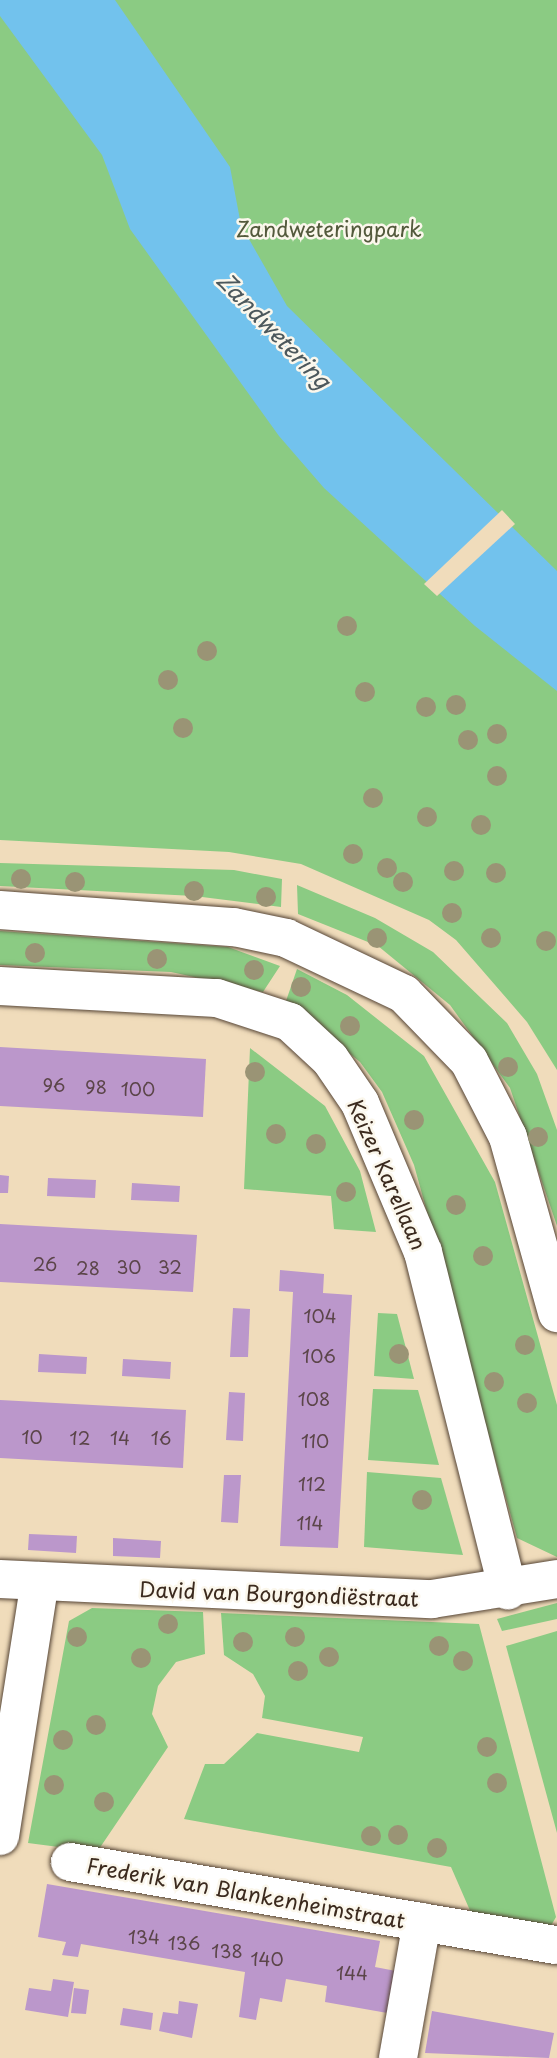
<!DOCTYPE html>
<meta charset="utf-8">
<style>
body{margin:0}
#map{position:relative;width:557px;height:2058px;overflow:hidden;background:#f0dcbb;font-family:"Playpen Sans",sans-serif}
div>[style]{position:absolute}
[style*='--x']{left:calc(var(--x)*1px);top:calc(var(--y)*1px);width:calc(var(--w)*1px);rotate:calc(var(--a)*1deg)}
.green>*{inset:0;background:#8bcb83}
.water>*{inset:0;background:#72c2ed}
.pier>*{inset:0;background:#f0dcbb}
.building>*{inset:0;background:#bb97cb}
.roads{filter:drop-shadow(0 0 2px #564536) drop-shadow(0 0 2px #564536)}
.minor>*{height:38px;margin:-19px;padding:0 19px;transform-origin:19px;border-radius:19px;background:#fff}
.tertiary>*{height:38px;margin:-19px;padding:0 19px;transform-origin:19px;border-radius:19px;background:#fff}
.trees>*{width:20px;height:20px;margin:-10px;border-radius:50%;background:#9a9475}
span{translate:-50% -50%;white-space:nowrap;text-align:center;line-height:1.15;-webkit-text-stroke:5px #fbf7ec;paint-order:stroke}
.number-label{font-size:18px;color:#5b4549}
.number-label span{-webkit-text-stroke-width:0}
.park-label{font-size:21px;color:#535a3c}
.street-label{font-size:21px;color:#3b2a1e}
.water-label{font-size:23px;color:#4c585c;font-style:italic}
</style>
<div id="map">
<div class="green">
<div style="clip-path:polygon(0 0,557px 0,557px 1070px,527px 1022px,456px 940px,429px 920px,301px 864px,229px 852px,0 840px)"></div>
<div style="clip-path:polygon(0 863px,234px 870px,282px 879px,281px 907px,194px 896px,0 886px)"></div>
<div style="clip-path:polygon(297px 885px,375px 918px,433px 952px,507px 1023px,537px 1074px,557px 1130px,557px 1226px,510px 1088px,450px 1005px,378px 946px,298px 914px)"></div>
<div style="clip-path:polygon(0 931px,228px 947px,280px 966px,263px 992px,171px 972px,0 965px)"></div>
<div style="clip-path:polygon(297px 969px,347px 995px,424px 1056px,495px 1182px,557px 1405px,557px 1557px,517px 1538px,414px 1165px,382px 1092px,360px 1062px,286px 1001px)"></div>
<div style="clip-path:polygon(250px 1048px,325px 1106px,360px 1171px,376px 1232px,334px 1229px,331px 1196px,244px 1189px)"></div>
<div style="clip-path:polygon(378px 1313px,397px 1314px,414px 1379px,374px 1376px)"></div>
<div style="clip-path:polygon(373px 1389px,418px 1390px,439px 1465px,368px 1460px)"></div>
<div style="clip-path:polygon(367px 1472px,441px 1478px,463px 1555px,364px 1547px)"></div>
<div style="clip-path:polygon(557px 1603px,557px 1619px,502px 1631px,497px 1619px)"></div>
<div style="clip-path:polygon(92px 1608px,203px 1612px,205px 1654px,176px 1662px,158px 1686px,152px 1714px,168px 1747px,97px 1852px,28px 1843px,69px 1621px)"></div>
<div style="clip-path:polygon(221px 1613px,479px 1624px,556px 1917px,548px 1931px,475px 1922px,451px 1867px,184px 1819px,205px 1764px,224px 1764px,257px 1733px,359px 1752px,363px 1737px,262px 1718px,265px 1696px,253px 1674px,224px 1655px)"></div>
<div style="clip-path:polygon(557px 1631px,557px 1833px,506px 1646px)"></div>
</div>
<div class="water">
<div style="clip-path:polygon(0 0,115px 0,230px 167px,241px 225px,287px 306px,557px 571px,557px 691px,475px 626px,324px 488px,279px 436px,130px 229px,102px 155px,0 16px)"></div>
</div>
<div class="pier">
<div style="clip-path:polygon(502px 510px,515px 524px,437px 596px,424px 584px)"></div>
</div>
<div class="building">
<div style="clip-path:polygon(0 1047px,206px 1059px,203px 1117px,0 1106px)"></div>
<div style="clip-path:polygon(0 1175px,9px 1176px,8px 1193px,0 1193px)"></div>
<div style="clip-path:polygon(48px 1178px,96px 1180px,95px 1198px,47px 1196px)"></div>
<div style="clip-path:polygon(132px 1183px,180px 1186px,179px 1202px,131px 1200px)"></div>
<div style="clip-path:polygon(0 1224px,197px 1235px,193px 1292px,0 1282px)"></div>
<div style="clip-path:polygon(280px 1270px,324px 1274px,323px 1293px,352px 1295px,338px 1548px,280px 1546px,293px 1292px,279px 1291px)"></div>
<div style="clip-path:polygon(233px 1308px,250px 1309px,248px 1357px,230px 1357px)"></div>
<div style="clip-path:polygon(39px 1354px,87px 1357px,86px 1374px,38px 1372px)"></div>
<div style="clip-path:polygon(123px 1359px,171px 1362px,170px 1379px,122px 1376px)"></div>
<div style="clip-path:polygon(229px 1392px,245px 1393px,243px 1441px,226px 1440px)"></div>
<div style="clip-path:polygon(0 1400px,186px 1410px,183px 1468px,0 1458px)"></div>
<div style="clip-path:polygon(224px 1475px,241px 1475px,238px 1523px,221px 1522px)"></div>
<div style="clip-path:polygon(29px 1534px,77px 1536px,76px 1553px,28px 1550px)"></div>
<div style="clip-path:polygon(113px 1538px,161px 1541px,160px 1558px,113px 1556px)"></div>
<div style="clip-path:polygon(47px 1884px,380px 1941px,375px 1967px,401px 1972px,393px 2014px,325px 2002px,327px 1986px,286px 1979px,282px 2002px,260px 1998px,256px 2020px,239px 2017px,245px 1972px,81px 1944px,78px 1957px,62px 1955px,66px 1942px,38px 1937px)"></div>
<div style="clip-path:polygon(53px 1979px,74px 1982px,68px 2017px,25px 2010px,29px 1988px,51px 1991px)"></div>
<div style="clip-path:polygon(74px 1988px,89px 1990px,86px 2014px,71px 2013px)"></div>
<div style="clip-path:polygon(179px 2001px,198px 2004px,192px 2038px,159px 2031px,163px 2012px,178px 2014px)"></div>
<div style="clip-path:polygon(123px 2008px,153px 2013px,151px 2030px,120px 2025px)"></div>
<div style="clip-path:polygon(432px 2011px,554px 2033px,549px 2058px,425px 2053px)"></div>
</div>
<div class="roads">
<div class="minor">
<div style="--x:0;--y:986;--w:217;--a:3.2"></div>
<div style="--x:217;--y:998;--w:77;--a:18.2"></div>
<div style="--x:290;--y:1022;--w:54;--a:42.8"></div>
<div style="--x:330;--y:1059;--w:53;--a:55.7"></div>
<div style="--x:360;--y:1103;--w:162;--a:67.1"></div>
<div style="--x:423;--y:1252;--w:349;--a:75.9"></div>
<div style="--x:0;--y:1579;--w:432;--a:2.7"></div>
<div style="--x:432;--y:1599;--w:127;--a:-9.1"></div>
<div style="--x:0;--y:1836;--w:258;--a:-81.1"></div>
<div style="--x:70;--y:1862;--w:494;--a:9.7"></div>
<div style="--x:398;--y:2058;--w:138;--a:-80"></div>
</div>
<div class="tertiary">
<div style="--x:0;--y:910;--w:235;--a:4.2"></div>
<div style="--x:234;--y:927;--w:53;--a:11.9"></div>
<div style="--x:286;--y:938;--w:131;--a:25.4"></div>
<div style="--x:404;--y:994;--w:93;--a:45.9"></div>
<div style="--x:469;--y:1061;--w:85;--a:62.8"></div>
<div style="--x:508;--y:1137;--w:183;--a:74.4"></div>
</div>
</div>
<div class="trees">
<div style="left:347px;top:626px"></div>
<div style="left:207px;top:651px"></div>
<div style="left:168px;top:680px"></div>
<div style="left:365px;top:692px"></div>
<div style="left:456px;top:705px"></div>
<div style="left:426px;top:707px"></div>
<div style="left:183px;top:728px"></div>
<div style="left:497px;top:734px"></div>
<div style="left:468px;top:740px"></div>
<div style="left:497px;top:776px"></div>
<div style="left:373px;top:798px"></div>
<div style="left:427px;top:817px"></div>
<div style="left:481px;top:825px"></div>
<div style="left:353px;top:854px"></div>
<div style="left:387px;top:868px"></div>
<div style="left:454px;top:871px"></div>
<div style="left:496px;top:873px"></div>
<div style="left:21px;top:879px"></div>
<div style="left:75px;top:882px"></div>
<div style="left:403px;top:882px"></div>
<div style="left:194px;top:891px"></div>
<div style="left:266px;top:897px"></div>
<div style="left:452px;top:913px"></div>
<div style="left:377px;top:938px"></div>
<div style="left:491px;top:938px"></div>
<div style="left:546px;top:941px"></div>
<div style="left:35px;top:953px"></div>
<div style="left:157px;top:959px"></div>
<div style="left:254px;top:970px"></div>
<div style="left:301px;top:987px"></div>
<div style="left:350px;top:1026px"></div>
<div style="left:508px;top:1067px"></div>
<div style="left:255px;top:1072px"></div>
<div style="left:414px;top:1120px"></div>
<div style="left:276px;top:1134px"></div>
<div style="left:538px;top:1137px"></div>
<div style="left:316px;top:1144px"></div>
<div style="left:346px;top:1192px"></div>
<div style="left:456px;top:1205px"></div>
<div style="left:483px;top:1256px"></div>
<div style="left:525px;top:1345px"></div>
<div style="left:399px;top:1354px"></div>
<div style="left:494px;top:1382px"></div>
<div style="left:527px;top:1403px"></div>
<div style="left:422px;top:1500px"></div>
<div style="left:168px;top:1624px"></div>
<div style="left:77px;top:1637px"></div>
<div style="left:295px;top:1637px"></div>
<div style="left:243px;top:1642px"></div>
<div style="left:439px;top:1646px"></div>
<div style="left:329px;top:1657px"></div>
<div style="left:141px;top:1658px"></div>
<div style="left:463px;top:1661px"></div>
<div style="left:298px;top:1671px"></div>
<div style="left:96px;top:1725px"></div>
<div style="left:63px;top:1740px"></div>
<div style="left:487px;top:1747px"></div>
<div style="left:497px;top:1783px"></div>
<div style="left:54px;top:1785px"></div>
<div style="left:104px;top:1802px"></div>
<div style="left:398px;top:1835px"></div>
<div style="left:371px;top:1836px"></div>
<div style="left:437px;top:1848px"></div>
</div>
<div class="number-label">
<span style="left:54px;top:1085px">96</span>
<span style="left:96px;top:1087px">98</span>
<span style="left:138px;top:1089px">100</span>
<span style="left:45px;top:1264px">26</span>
<span style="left:129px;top:1267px">30</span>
<span style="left:170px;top:1267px">32</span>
<span style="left:88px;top:1268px">28</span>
<span style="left:320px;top:1316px">104</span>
<span style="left:319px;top:1356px">106</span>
<span style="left:314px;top:1399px">108</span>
<span style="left:32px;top:1437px">10</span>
<span style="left:80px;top:1438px">12</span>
<span style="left:120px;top:1438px">14</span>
<span style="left:161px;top:1438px">16</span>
<span style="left:315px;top:1441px">110</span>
<span style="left:312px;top:1484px">112</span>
<span style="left:310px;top:1523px">114</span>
<span style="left:144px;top:1937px">134</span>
<span style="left:184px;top:1943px">136</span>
<span style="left:227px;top:1951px">138</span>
<span style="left:267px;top:1959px">140</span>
<span style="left:352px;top:1973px">144</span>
</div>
<div class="park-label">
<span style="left:329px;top:228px">Zandweteringpark</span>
</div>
<div class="street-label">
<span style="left:388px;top:1174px;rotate:66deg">Keizer Karellaan</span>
<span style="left:279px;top:1593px;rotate:2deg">David van Bourgondiëstraat</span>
<span style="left:246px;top:1892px;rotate:10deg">Frederik van Blankenheimstraat</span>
</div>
<div class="water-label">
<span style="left:274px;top:330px;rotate:46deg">Zandwetering</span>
</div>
</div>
